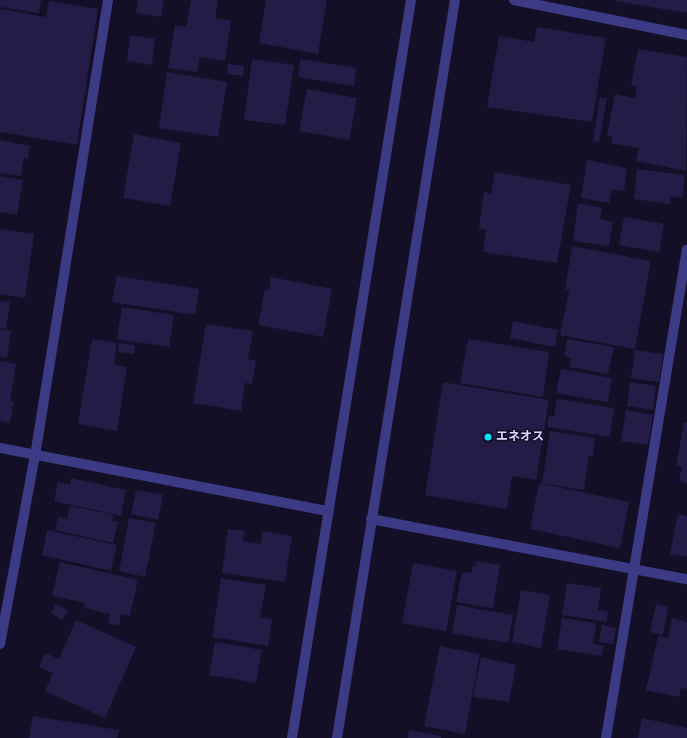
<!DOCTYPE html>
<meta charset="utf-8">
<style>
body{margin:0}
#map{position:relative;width:687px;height:738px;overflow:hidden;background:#130f26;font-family:"Nunito Sans","Noto Sans JP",sans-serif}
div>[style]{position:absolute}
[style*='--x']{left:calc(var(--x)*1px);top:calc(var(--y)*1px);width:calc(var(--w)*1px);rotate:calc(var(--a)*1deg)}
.building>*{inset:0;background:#241b47}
.minor>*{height:10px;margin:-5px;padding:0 5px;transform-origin:5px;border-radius:5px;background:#3d3a85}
.tertiary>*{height:10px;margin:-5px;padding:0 5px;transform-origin:5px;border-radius:5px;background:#3d3a85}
.dots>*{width:11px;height:11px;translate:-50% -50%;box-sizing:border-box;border:2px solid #130f26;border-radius:50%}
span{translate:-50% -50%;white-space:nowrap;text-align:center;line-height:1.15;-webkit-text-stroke:3px #130f26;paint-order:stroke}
.poi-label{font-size:12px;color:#d9d4ff;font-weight:700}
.left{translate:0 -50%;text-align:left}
</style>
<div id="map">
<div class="building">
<div style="clip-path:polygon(0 0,41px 0,39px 13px,0 7px)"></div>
<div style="clip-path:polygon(138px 0,164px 0,161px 17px,136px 13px)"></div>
<div style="clip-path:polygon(191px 0,218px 0,215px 18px,231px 21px,225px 61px,200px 57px,197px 72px,168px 68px,175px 25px,186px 27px)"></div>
<div style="clip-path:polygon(266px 0,327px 0,318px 54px,259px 43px)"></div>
<div style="clip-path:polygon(615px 0,687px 0,687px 13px,615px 1px)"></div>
<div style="clip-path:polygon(49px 1px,98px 9px,77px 145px,0 132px,0 9px,46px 17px)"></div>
<div style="clip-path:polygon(537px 27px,606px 38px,592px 122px,487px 107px,499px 36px,534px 42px)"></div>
<div style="clip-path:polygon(130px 35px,155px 39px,152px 65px,127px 61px)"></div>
<div style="clip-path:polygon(638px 49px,687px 57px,686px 171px,636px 161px,639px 148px,611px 143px,612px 136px,607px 135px,615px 94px,635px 98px,637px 86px,631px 85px)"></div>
<div style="clip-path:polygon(252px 59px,294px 65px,285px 125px,244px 120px)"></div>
<div style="clip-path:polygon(300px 59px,356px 68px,354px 86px,298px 77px)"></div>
<div style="clip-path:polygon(228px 64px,244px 66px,243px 76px,227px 74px)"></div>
<div style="clip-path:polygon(167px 72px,227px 82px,218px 137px,159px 128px)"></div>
<div style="clip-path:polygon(307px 89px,357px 98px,349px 140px,299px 131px)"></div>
<div style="clip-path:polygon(600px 97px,607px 98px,599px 142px,593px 141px)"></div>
<div style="clip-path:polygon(134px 134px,181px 143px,170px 206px,123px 198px)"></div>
<div style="clip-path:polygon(0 140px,30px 146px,28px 159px,24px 158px,21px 176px,0 173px)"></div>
<div style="clip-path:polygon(587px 160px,627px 168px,624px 191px,612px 189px,609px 203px,581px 198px)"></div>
<div style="clip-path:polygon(637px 169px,685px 175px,682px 198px,671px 196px,670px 204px,634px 199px)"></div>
<div style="clip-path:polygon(495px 172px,571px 185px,557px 263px,483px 252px,486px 230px,479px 228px,484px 192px,491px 194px)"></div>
<div style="clip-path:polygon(0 176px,23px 180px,17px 215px,0 212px)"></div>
<div style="clip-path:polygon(578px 203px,602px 208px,600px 219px,613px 222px,609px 246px,573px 241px)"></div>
<div style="clip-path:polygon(624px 217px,664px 224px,659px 252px,619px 245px)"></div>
<div style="clip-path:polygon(0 229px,34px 234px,25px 298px,0 294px)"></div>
<div style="clip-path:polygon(572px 246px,651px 261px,635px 349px,560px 335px,569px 290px,565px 289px)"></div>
<div style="clip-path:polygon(117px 276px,199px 289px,195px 315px,112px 302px)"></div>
<div style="clip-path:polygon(271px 277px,332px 289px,323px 337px,258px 325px,265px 289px,269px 290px)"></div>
<div style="clip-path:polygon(0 301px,10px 302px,6px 329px,0 328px)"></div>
<div style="clip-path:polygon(122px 307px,174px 315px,169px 347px,117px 339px)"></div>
<div style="clip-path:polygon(513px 321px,558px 330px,555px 347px,510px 338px)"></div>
<div style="clip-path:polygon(206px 324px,253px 331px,248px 359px,256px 361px,252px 384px,245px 383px,241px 411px,193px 403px)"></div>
<div style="clip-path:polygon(0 329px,11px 331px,7px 358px,0 357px)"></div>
<div style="clip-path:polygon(92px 339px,117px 343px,114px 365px,127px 367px,117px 431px,78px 424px)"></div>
<div style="clip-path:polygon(468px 339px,549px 352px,543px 397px,460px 383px)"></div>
<div style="clip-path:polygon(567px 339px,614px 347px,608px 374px,570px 367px,571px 358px,564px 356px)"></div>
<div style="clip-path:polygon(119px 343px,135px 345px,134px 354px,118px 352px)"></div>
<div style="clip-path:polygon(635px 350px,663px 354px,659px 382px,631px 378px)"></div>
<div style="clip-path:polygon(0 361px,16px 364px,10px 401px,14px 401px,10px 423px,0 421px)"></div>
<div style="clip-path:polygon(561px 369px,612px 378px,608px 402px,556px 393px)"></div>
<div style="clip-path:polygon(443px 382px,549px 400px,536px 480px,512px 476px,507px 509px,425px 495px)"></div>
<div style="clip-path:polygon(630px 382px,656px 386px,653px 410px,627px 406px)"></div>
<div style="clip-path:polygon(557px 399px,614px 408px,610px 437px,547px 427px,549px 416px,554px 417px)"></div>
<div style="clip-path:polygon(626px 410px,653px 415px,648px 445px,621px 441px)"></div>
<div style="clip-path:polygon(684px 423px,687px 423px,687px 483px,679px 481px,682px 467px,676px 466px)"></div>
<div style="clip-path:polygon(550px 431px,595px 438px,593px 456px,589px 455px,584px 490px,542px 483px)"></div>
<div style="clip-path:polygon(71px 478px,126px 490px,121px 516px,54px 501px,58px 482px,70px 485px)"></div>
<div style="clip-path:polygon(539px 483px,629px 502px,620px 548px,530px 529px)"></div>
<div style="clip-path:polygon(136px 490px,163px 495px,158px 520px,131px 514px)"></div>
<div style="clip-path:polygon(70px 506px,114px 515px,112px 521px,118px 522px,113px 543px,55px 530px,58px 517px,67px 519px)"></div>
<div style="clip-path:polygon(678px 514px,687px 516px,687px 557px,670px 554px)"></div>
<div style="clip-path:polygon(129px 518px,156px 523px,145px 577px,119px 571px)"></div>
<div style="clip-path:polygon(228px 529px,245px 531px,243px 541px,261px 544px,262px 531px,292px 536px,285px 582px,222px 573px)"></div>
<div style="clip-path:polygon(47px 530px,117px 545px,111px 571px,42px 555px)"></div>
<div style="clip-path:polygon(477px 561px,500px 565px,493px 608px,456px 602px,462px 572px,471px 573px,473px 565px,476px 566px)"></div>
<div style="clip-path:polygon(60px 562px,138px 580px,130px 616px,121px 614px,119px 626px,108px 623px,110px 614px,84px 608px,85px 603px,52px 596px)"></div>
<div style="clip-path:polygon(413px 563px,457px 571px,446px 631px,402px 623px)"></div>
<div style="clip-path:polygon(221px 578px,266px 585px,260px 617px,272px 619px,268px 646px,212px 637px)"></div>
<div style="clip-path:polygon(567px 583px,601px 588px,598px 610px,608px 611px,607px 622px,562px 615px)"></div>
<div style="clip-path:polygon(521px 590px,550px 595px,541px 648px,512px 642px)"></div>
<div style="clip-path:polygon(56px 604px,68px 611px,62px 620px,51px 613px)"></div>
<div style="clip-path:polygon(656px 604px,668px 607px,663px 635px,650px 632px)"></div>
<div style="clip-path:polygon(457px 605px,513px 615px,508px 643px,452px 633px)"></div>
<div style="clip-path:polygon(562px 618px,596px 623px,593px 644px,604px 646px,602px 656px,557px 649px)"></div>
<div style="clip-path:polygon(672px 618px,687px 622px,687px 689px,681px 688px,679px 697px,646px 690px,658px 636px,668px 638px)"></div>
<div style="clip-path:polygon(76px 620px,136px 647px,105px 718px,45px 691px,53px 673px,39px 667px,45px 653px,59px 659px)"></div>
<div style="clip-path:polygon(602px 625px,616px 628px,613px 644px,599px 642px)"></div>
<div style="clip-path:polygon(215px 642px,262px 650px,256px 683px,209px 675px)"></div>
<div style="clip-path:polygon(440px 646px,480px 654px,465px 734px,424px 726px)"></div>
<div style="clip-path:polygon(481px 657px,516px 665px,509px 702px,473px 697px)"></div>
<div style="clip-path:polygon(33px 716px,119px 730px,117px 738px,29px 738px)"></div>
<div style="clip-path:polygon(642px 718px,687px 728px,687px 738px,638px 738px)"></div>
<div style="clip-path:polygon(409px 730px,441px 736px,441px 738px,408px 738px)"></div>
</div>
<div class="minor">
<div style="--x:514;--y:0;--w:177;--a:11.4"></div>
<div style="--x:0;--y:448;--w:334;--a:10.9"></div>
<div style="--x:371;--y:519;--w:322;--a:10.8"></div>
<div style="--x:0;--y:644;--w:191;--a:-79.5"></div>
<div style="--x:35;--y:456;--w:462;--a:-80.9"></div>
<div style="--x:606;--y:738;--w:495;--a:-80.6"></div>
</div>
<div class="tertiary">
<div style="--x:292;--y:738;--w:748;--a:-80.84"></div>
<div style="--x:337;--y:738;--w:747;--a:-80.92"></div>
</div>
<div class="dots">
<div style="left:488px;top:437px;background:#00e5ff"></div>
</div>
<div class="poi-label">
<span class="left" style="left:496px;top:437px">エネオス</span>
</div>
</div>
